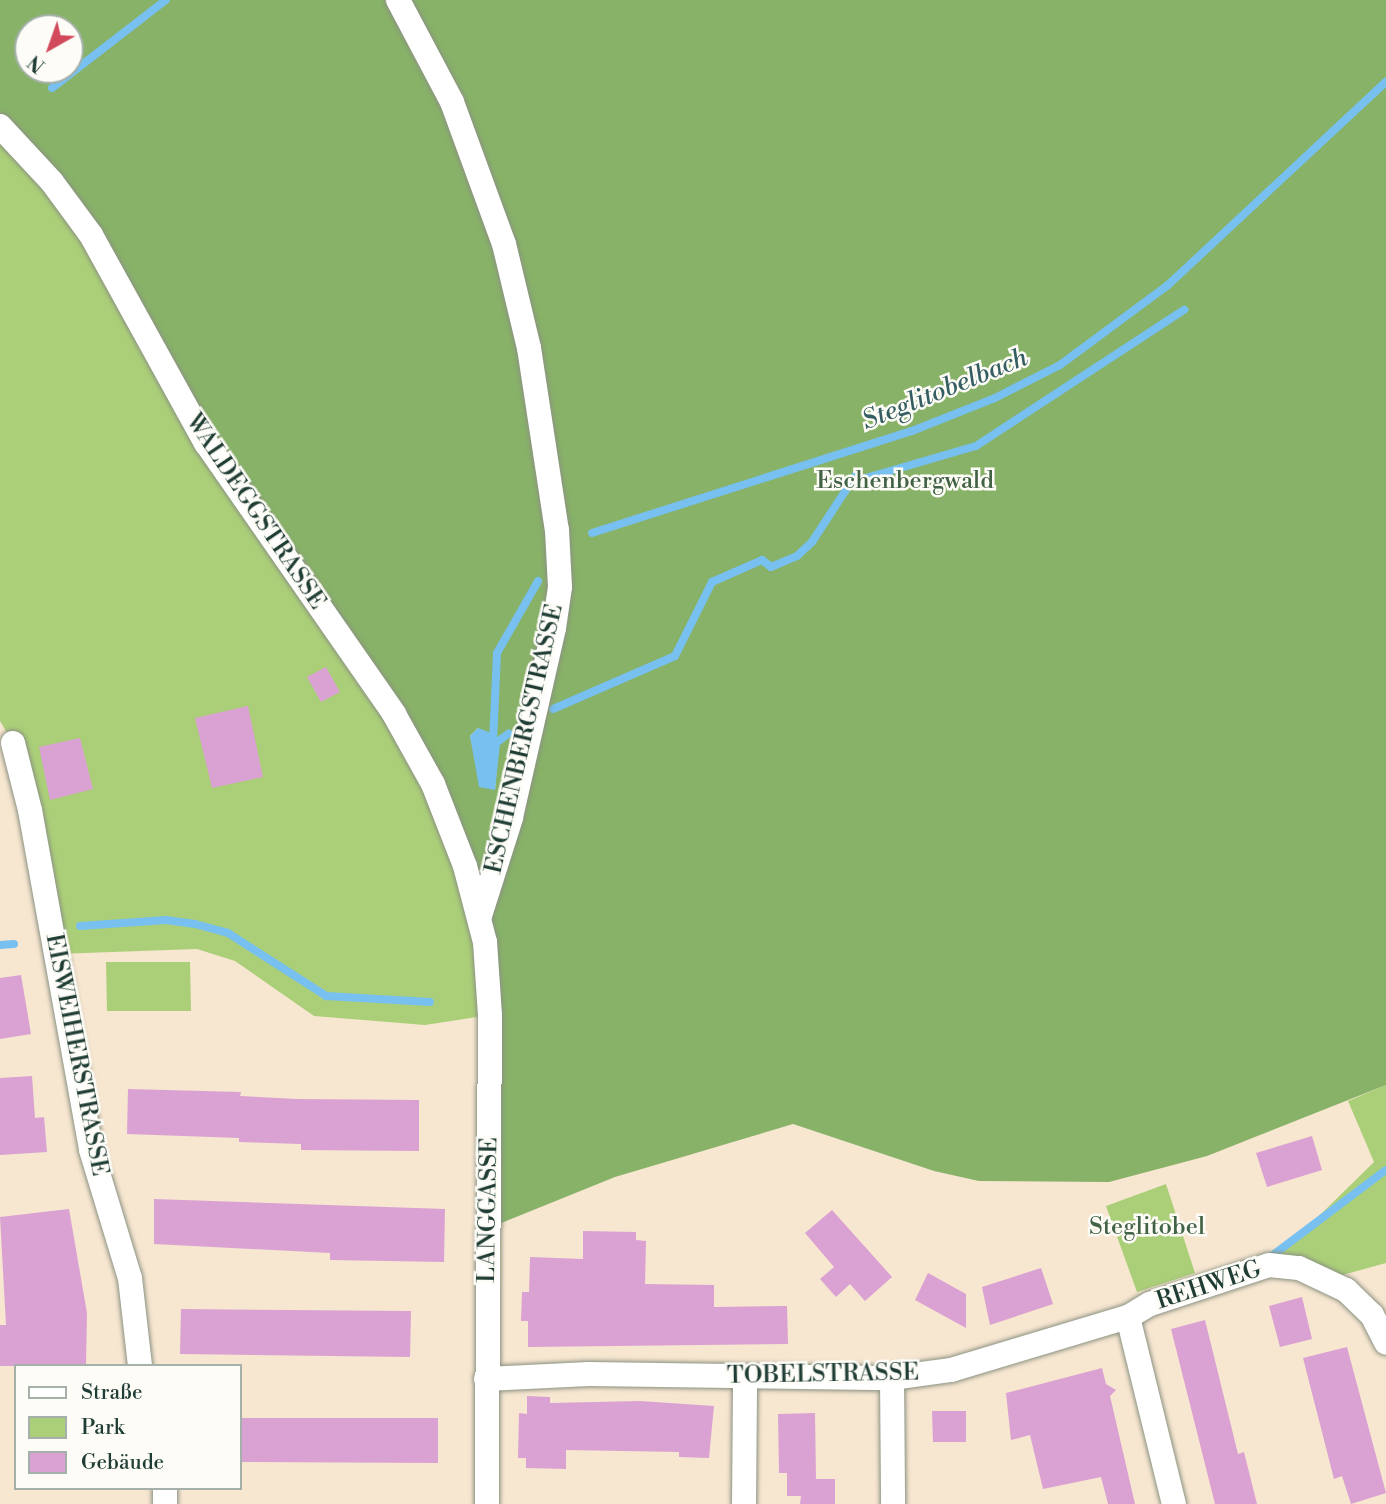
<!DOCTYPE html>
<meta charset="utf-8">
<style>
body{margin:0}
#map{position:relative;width:1386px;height:1504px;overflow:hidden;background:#f7e6d0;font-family:"Libre Bodoni",serif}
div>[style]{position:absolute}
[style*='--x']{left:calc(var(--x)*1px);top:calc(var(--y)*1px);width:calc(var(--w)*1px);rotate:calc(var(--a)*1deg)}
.green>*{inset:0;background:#abcf78}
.forest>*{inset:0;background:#88b268}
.water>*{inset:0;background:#77c0f0}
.stream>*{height:8px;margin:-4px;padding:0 4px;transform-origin:4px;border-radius:4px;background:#77c0f0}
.building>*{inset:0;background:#daa2d2}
.roads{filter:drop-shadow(0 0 2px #8b9282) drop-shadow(0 0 2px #8b9282)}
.street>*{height:24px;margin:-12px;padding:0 12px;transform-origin:12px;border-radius:12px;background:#fff}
span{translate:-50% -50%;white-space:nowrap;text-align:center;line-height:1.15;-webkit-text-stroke:5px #fdfcf7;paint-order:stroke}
.park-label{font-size:24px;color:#426245}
.street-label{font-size:24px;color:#1f3d34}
.water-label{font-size:26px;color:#355e63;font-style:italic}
.legend{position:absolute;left:14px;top:1364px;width:228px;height:126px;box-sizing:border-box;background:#fdfcf7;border:2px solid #a4b0a9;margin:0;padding:9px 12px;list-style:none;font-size:21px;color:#1f3d34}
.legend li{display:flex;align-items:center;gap:14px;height:35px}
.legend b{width:35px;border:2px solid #a4b0a9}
.north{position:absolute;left:14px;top:14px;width:70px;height:70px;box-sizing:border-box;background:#fdfcf7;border:2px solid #a4b0a9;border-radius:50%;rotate:220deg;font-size:19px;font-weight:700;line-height:28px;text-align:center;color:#1f3d34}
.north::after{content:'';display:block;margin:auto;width:24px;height:32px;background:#d1495b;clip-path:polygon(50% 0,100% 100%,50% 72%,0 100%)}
</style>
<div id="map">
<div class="green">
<div style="clip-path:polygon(0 126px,22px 148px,443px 807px,490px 1015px,425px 1025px,314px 1016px,235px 961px,197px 949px,56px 954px,13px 743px,0 721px)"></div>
<div style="clip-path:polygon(106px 962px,190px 962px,191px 1011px,107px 1011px)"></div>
<div style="clip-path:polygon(1386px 1085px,1386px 1263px,1328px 1279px,1269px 1265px,1374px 1162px,1348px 1101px)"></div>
<div style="clip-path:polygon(1166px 1184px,1195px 1273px,1137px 1292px,1106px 1206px)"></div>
</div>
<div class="forest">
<div style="clip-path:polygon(evenodd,0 0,1386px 0,1386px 1085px,1207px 1156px,1109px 1182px,979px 1181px,934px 1171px,793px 1124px,615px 1177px,489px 1228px,490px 1015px,455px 838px,120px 288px,0 126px,0 0,28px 28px,70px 28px,70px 70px,28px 70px,28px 28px,0 0,478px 728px,499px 741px,495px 790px,480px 780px,470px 736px,478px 728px)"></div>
</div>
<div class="water">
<div style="clip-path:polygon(478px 728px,494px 734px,500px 743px,495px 790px,479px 787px,470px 736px)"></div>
</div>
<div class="stream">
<div style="--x:52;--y:88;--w:144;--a:-37.7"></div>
<div style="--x:852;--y:482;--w:129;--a:-16.2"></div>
<div style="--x:976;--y:446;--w:249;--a:-33.2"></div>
<div style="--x:592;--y:533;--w:336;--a:-17.7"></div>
<div style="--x:912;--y:431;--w:89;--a:-21.7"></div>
<div style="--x:995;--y:398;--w:73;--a:-26.9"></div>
<div style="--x:1060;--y:365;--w:134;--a:-36.5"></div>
<div style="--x:1168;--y:285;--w:298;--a:-43"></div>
<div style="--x:553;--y:709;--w:133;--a:-23.5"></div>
<div style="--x:675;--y:656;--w:83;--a:-63.4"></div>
<div style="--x:712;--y:582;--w:55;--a:-23.7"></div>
<div style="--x:762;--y:560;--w:11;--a:38"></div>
<div style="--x:771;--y:567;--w:28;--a:-23"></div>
<div style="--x:797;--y:556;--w:21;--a:-43"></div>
<div style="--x:812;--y:542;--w:79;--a:-56.9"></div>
<div style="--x:493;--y:742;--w:89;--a:-87.4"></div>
<div style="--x:497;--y:653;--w:83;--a:-60.3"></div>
<div style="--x:492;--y:746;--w:21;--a:-37"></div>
<div style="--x:80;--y:926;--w:86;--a:-4"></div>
<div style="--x:166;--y:920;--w:29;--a:8"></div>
<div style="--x:195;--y:924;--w:34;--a:15"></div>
<div style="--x:228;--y:933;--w:117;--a:32.7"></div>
<div style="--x:326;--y:996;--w:104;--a:3.3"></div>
<div style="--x:0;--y:945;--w:14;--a:-4"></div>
<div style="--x:1273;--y:1255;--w:141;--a:-37"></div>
</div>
<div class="building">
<div style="clip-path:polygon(326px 667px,340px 692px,321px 702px,307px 677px)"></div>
<div style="clip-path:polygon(248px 706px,263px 777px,212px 788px,195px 718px)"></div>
<div style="clip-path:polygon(80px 738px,93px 789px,50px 800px,39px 747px)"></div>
<div style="clip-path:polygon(21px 975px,31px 1034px,0 1039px,0 978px)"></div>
<div style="clip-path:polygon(32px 1076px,35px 1118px,44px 1117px,47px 1152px,0 1155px,0 1078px)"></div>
<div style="clip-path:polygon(128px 1089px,241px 1092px,240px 1096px,297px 1099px,419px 1100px,419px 1151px,301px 1150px,301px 1144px,239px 1142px,239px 1138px,127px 1134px)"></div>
<div style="clip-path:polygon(1312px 1136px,1322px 1170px,1267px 1187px,1256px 1153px)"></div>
<div style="clip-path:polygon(154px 1199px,445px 1209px,444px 1262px,330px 1260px,330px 1253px,154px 1244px)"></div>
<div style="clip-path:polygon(69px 1209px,87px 1313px,86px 1366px,0 1366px,0 1325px,6px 1325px,0 1217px)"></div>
<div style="clip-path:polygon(832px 1210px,892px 1277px,865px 1301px,850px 1284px,836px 1297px,820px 1279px,834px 1267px,805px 1233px)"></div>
<div style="clip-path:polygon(583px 1231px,636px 1232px,636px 1240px,646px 1241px,645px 1284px,714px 1285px,714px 1307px,787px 1306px,788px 1344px,528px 1347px,528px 1321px,521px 1321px,522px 1292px,529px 1292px,530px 1257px,583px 1259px)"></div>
<div style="clip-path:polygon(1041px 1268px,1053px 1304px,990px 1325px,982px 1287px)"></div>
<div style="clip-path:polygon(928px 1273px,966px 1294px,966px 1328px,915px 1300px)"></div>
<div style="clip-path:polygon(1302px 1297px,1312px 1339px,1280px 1347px,1269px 1306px)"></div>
<div style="clip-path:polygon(181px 1309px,411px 1311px,410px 1357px,180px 1354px)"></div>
<div style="clip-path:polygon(1205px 1320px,1238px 1454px,1244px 1452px,1257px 1504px,1215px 1504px,1171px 1329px)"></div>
<div style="clip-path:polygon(1347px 1347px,1386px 1493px,1351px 1504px,1342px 1476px,1334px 1479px,1303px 1358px)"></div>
<div style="clip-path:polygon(1102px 1368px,1106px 1384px,1116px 1390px,1110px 1396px,1135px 1504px,1108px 1504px,1101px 1477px,1043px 1489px,1030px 1435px,1011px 1440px,1006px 1393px)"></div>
<div style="clip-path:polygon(527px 1396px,550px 1397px,550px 1403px,640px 1401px,714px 1406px,709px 1458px,679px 1457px,679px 1452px,566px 1450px,566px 1469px,526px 1468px,526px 1458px,518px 1458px,519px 1413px,527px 1414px)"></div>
<div style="clip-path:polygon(932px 1411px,966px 1411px,966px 1442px,933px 1442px)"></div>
<div style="clip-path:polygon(815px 1413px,816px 1479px,835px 1479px,835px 1504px,800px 1504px,801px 1496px,787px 1496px,787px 1473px,779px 1473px,778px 1414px)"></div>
<div style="clip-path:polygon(240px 1418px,438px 1418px,438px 1463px,240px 1462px)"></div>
</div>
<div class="roads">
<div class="street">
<div style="--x:398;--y:0;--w:115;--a:62.1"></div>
<div style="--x:452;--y:102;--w:151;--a:69.9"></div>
<div style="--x:504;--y:244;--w:107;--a:76.5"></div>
<div style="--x:529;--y:348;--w:184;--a:81.3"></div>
<div style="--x:557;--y:530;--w:57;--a:87"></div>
<div style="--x:560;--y:587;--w:41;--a:98.3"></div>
<div style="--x:554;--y:628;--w:195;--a:102.8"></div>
<div style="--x:511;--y:818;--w:103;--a:107.6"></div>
<div style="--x:0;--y:126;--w:76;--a:47.1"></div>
<div style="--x:52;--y:182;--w:66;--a:53.7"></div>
<div style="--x:91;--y:235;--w:238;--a:61.1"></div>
<div style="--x:206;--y:443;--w:330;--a:55.2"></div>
<div style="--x:394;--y:714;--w:80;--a:60.9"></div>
<div style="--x:433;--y:784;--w:88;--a:68.7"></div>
<div style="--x:465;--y:866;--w:79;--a:75.3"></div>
<div style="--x:485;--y:942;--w:73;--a:86.1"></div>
<div style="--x:490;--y:1015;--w:489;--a:90.4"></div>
<div style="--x:13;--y:743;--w:69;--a:75.8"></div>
<div style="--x:30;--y:810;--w:345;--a:79.8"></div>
<div style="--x:91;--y:1150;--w:134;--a:73.1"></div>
<div style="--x:130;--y:1278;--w:89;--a:83.5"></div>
<div style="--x:1128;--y:1317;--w:193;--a:76.2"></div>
<div style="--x:892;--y:1378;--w:126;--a:89.5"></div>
<div style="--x:486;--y:1379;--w:103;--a:-2.8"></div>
<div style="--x:589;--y:1374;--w:303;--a:0.8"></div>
<div style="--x:892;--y:1378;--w:60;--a:-7.7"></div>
<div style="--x:951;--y:1370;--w:185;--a:-16.7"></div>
<div style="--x:1128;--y:1317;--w:26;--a:-31"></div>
<div style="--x:1150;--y:1304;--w:125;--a:-18.1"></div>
<div style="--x:1269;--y:1265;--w:30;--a:6"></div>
<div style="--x:1299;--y:1268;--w:52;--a:25.1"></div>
<div style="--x:1346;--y:1290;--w:36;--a:44"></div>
<div style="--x:1372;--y:1315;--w:31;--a:63"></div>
<div style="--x:165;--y:1504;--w:16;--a:-90"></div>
<div style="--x:744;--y:1504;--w:126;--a:-89.5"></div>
</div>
</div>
<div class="park-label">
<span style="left:905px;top:482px">Eschenbergwald</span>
<span style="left:1147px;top:1228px">Steglitobel</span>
</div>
<div class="street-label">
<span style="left:255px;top:512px;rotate:56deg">WALDEGGSTRASSE</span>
<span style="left:525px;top:739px;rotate:-77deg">ESCHENBERGSTRASSE</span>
<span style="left:76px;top:1055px;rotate:79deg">EISWEIHERSTRASSE</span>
<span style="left:489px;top:1210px;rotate:-89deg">LANGGASSE</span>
<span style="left:1209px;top:1286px;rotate:-18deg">REHWEG</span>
<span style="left:823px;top:1375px;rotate:-1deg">TOBELSTRASSE</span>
</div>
<div class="water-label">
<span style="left:945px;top:390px;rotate:-22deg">Steglitobelbach</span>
</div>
<ul class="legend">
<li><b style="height:9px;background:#fff"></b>Straße</li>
<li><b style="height:19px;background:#abcf78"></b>Park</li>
<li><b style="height:19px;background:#daa2d2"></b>Gebäude</li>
</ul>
<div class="north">N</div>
</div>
